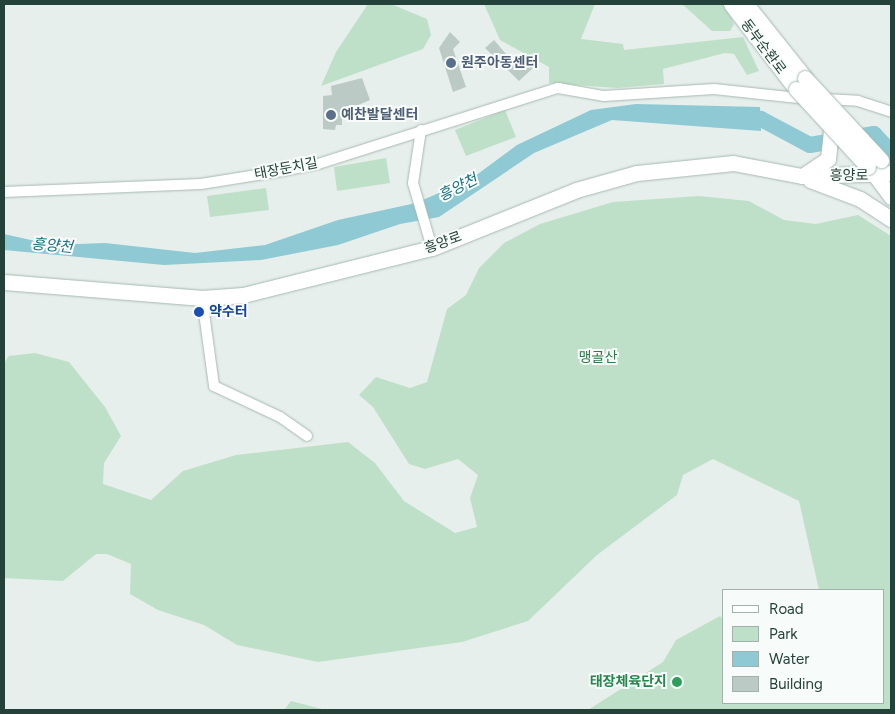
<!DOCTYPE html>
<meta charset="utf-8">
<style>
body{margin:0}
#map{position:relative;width:895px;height:714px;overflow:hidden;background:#e6efeb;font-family:Figtree,"Noto Sans KR",sans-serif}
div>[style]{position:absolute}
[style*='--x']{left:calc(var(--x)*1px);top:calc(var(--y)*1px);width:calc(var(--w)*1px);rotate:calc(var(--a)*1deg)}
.green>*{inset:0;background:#bfe0c8}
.water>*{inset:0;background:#8ec9d4}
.river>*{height:16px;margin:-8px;padding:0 8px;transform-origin:8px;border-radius:8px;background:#8ec9d4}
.building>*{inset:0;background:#bbcac4}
.roads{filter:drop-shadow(0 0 1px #a8b8b2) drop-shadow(0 0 1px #a8b8b2)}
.street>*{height:10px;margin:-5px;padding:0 5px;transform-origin:5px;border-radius:5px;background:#fff}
.secondary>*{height:15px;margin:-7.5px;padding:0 7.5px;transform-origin:7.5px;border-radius:7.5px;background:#fff}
.bridges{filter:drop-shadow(0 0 1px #a4bbb3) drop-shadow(0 0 1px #a4bbb3)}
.secondary-bridge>*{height:15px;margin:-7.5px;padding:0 7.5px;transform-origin:7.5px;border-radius:7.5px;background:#fff}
.dots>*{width:14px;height:14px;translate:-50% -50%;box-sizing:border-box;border:2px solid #f7fbf9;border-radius:50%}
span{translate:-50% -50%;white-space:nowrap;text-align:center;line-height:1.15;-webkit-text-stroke:4px #f7fbf9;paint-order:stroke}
.street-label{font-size:14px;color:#24423a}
.service-label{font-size:14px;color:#4e5e75;font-weight:700}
.left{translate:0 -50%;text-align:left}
.transit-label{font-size:14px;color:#164399;font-weight:700}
.park-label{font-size:14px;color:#2d7a4b}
.leisure-label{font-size:14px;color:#27864d;font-weight:700}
.right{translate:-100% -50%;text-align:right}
.water-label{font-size:15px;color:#1c6f80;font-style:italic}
.frame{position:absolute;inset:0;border:5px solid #24423a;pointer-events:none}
.legend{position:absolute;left:722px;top:589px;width:162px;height:115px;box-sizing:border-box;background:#f7fbf9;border:1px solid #a3b1ad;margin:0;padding:6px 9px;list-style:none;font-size:15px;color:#24423a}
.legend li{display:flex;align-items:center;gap:10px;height:25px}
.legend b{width:25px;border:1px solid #a3b1ad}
</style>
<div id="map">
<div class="green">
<div style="clip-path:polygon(368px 4px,391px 4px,427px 19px,431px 35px,423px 49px,321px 86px,336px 52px)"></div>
<div style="clip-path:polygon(484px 4px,595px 4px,581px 39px,623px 44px,624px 50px,743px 37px,759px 71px,747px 75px,734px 54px,725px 53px,663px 69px,664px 84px,617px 88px,549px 83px,549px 67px,500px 40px)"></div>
<div style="clip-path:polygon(682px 4px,725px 4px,734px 24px,730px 31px,712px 31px)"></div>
<div style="clip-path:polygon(505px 110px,516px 137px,466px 156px,455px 130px)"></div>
<div style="clip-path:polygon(386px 158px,390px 183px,337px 191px,334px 167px)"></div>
<div style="clip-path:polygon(266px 188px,269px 210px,210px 217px,207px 196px)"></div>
<div style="clip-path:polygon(699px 196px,749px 201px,784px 220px,816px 224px,858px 215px,891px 236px,891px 710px,588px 710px,663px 662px,676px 640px,720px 616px,724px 620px,724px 703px,884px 703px,884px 590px,819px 590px,799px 501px,713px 459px,683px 475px,677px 495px,597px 555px,528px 621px,462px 642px,318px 662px,237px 645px,204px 625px,158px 610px,130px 594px,131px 564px,107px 554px,96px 554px,63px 581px,4px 578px,4px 363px,9px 356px,35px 353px,69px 362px,105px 407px,121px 436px,104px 463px,103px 484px,151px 500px,183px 471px,236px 455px,348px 442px,375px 463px,404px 501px,455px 533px,477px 527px,470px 498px,478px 475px,458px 459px,425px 469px,409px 464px,373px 407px,359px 395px,376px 377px,410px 388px,427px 382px,447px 309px,466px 295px,479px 268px,504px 243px,540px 224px,613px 202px)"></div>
<div style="clip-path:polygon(291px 701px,322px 709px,323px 710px,284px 710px)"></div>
</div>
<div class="water">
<div style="clip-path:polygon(636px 104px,760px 107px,761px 131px,612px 120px,534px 153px,439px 217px,400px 224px,338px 245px,261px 260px,164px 265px,4px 250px,4px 234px,53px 245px,105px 243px,195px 253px,265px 245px,338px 220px,416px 203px,471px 179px,517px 145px,591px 110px)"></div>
</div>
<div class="river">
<div style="--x:740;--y:116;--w:21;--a:8"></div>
<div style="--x:761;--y:119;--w:55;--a:28"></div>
<div style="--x:810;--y:145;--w:65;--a:-9.8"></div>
<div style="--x:874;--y:134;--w:25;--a:47"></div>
</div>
<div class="building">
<div style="clip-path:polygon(450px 32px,460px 42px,453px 49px,466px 87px,453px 92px,439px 48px)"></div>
<div style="clip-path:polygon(494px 40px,518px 68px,526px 61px,533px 68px,519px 81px,485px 48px)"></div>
<div style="clip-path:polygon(362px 78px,370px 100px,342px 112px,342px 125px,336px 125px,335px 130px,323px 129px,323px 96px,332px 95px,331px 86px)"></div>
</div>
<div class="roads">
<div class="street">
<div style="--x:824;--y:99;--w:34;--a:3"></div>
<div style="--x:858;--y:101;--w:35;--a:18"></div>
<div style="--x:421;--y:130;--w:54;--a:98.6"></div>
<div style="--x:413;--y:183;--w:68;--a:73.7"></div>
<div style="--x:4;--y:192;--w:197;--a:-2.3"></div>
<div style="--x:201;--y:184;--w:82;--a:-9.1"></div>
<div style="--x:282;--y:171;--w:37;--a:-11"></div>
<div style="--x:318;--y:164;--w:252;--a:-17.6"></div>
<div style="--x:558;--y:88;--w:47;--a:9.9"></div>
<div style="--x:604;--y:96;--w:110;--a:-3.6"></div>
<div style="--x:714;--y:89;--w:94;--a:6.1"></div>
<div style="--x:202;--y:298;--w:89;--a:82.2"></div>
<div style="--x:214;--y:386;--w:73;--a:25.2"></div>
<div style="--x:280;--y:417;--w:33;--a:35"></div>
</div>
<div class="secondary">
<div style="--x:731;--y:4;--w:107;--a:52.6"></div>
<div style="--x:746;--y:4;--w:95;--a:51.4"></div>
<div style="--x:871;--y:170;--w:34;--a:53"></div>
<div style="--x:804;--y:175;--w:29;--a:-34"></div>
<div style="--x:828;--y:159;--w:31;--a:-84"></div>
<div style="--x:810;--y:180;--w:53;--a:20.8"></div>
<div style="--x:860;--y:199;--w:37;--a:33"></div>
<div style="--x:4;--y:282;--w:199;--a:4.6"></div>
<div style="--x:202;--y:298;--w:41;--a:-4.2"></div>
<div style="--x:243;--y:295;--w:195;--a:-14"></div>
<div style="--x:432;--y:248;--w:155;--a:-21.9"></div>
<div style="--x:576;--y:190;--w:63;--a:-15.6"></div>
<div style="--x:637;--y:173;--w:97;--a:-5.9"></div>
<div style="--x:733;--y:163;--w:70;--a:10.7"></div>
<div style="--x:802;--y:176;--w:89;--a:-1.9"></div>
</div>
</div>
<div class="bridges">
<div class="secondary-bridge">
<div style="--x:805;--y:78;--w:112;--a:47.2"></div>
<div style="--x:796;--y:89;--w:106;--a:47.3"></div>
</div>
</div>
<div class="dots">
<div style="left:451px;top:63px;background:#5c6f8a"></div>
<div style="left:331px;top:115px;background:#5c6f8a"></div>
<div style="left:199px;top:312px;background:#1a4fb4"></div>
<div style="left:677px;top:682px;background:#2e9e5b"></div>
</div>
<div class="street-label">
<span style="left:763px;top:47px;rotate:53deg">동부순환로</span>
<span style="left:286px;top:169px;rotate:-11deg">태장둔치길</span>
<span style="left:849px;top:176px">흥양로</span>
<span style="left:443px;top:243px;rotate:-20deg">흥양로</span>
</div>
<div class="service-label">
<span class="left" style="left:461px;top:63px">원주아동센터</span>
<span class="left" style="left:341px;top:115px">예찬발달센터</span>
</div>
<div class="transit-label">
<span class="left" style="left:209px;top:312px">약수터</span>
</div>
<div class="park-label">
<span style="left:598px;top:358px">맹골산</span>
</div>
<div class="leisure-label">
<span class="right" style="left:667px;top:682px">태장체육단지</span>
</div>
<div class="water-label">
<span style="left:458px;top:188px;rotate:-27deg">흥양천</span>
<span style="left:52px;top:246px;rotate:5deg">흥양천</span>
</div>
<div class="frame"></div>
<ul class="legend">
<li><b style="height:6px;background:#fff"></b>Road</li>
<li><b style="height:14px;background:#bfe0c8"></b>Park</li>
<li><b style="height:14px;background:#8ec9d4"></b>Water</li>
<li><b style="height:14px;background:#bbcac4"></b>Building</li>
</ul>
</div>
